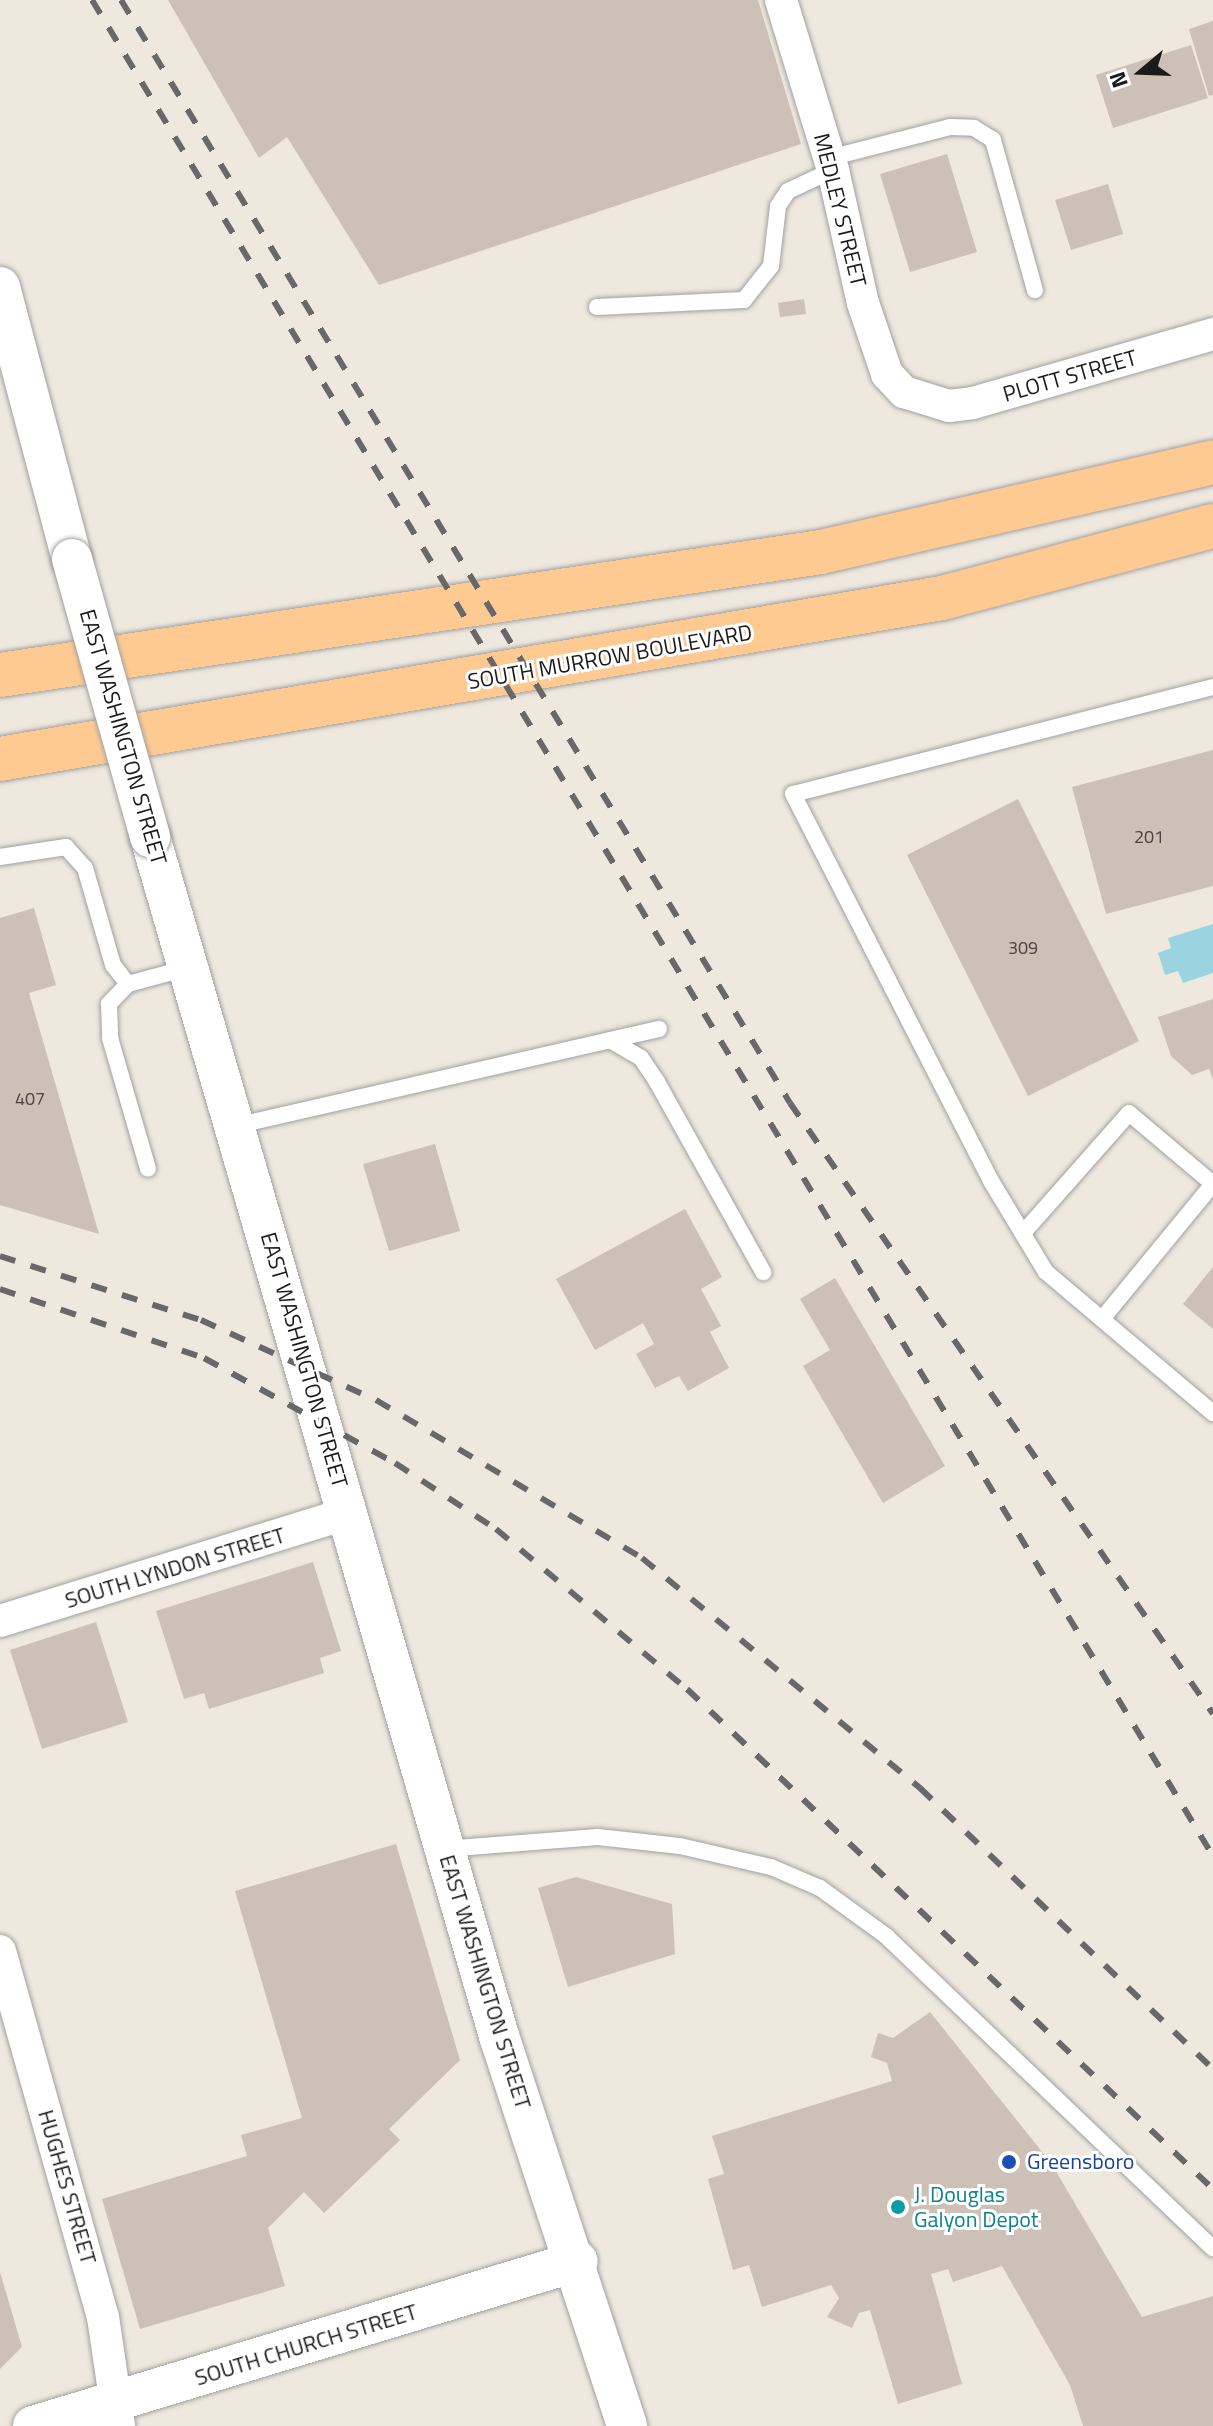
<!DOCTYPE html>
<style>
body{margin:0}
#map{position:relative;width:1213px;height:2426px;overflow:hidden;background:#eee8de;font-family:"Titillium Web",sans-serif}
div>[style]{position:absolute}
[style*='--x']{left:calc(var(--x)*1px);top:calc(var(--y)*1px);width:calc(var(--w)*1px);rotate:calc(var(--a)*1deg)}
.water>*{inset:0;background:#9ad4e0}
.building>*{inset:0;background:#cdc0b7}
.roads{filter:drop-shadow(0 0 2px #a1a1a1) drop-shadow(0 0 2px #a1a1a1)}
.service>*{height:16px;margin:-8px;padding:0 8px;transform-origin:8px;border-radius:8px;background:#fff}
.minor>*{height:32px;margin:-16px;padding:0 16px;transform-origin:16px;border-radius:16px;background:#fff}
.tertiary>*{height:40px;margin:-20px;padding:0 20px;transform-origin:20px;border-radius:20px;background:#fff}
.primary>*{height:44px;margin:-22px;padding:0 22px;transform-origin:22px;border-radius:22px;background:#ffca92}
.rail>*{height:6px;margin-top:-3px;transform-origin:0;background:repeating-linear-gradient(90deg,#686868 0 16px,transparent 0 32px)}
.bridges{filter:drop-shadow(0 0 2px #a1a1a1) drop-shadow(0 0 2px #a1a1a1)}
.tertiary-bridge>*{height:40px;margin:-20px;padding:0 20px;transform-origin:20px;border-radius:20px;background:#fff}
.dots>*{width:22px;height:22px;translate:-50% -50%;box-sizing:border-box;border:4px solid #fff;border-radius:50%}
span{translate:-50% -50%;white-space:nowrap;text-align:center;line-height:1.15;-webkit-text-stroke:6px #fff;paint-order:stroke}
.number-label{font-size:18px;color:#474441}
.number-label span{-webkit-text-stroke-width:0}
.street-label{font-size:22px;color:#1a1a1a}
.transit-label{font-size:22px;color:#164399}
.left{translate:0 -50%;text-align:left}
.culture-label{font-size:22px;color:#0d838f}
.north{position:absolute;left:1101px;top:32px;width:80px;height:80px;-webkit-text-stroke:6px #fff;paint-order:stroke;rotate:251deg;font-size:22px;font-weight:700;line-height:32px;text-align:center;color:#1a1a1a}
.north::after{content:'';display:block;margin:auto;width:28px;height:36px;background:#1a1a1a;clip-path:polygon(50% 0,100% 100%,50% 72%,0 100%)}
</style>
<div id="map">
<div class="water">
<div style="clip-path:polygon(1213px 924px,1213px 973px,1183px 983px,1178px 971px,1165px 975px,1158px 953px,1171px 948px,1168px 938px)"></div>
</div>
<div class="building">
<div style="clip-path:polygon(168px 0,758px 0,801px 144px,379px 285px,287px 137px,259px 158px)"></div>
<div style="clip-path:polygon(1213px 21px,1213px 95px,1209px 96px,1189px 29px)"></div>
<div style="clip-path:polygon(1191px 45px,1208px 98px,1113px 128px,1096px 75px)"></div>
<div style="clip-path:polygon(947px 154px,977px 252px,910px 272px,880px 174px)"></div>
<div style="clip-path:polygon(1108px 184px,1123px 234px,1071px 250px,1055px 200px)"></div>
<div style="clip-path:polygon(804px 299px,806px 314px,780px 317px,778px 303px)"></div>
<div style="clip-path:polygon(1213px 750px,1213px 886px,1106px 914px,1072px 787px)"></div>
<div style="clip-path:polygon(1018px 799px,1139px 1041px,1028px 1096px,907px 855px)"></div>
<div style="clip-path:polygon(34px 908px,56px 985px,29px 993px,99px 1234px,0 1205px,0 918px)"></div>
<div style="clip-path:polygon(1213px 999px,1213px 1079px,1209px 1069px,1192px 1075px,1171px 1056px,1158px 1017px)"></div>
<div style="clip-path:polygon(435px 1144px,460px 1231px,389px 1251px,363px 1164px)"></div>
<div style="clip-path:polygon(685px 1209px,722px 1277px,701px 1289px,721px 1326px,710px 1332px,729px 1368px,688px 1391px,679px 1376px,655px 1388px,636px 1354px,654px 1344px,643px 1323px,595px 1350px,556px 1279px)"></div>
<div style="clip-path:polygon(1213px 1267px,1213px 1329px,1183px 1304px)"></div>
<div style="clip-path:polygon(835px 1278px,945px 1466px,883px 1503px,803px 1366px,830px 1350px,800px 1299px)"></div>
<div style="clip-path:polygon(313px 1562px,341px 1651px,320px 1658px,324px 1673px,209px 1709px,204px 1693px,184px 1699px,156px 1611px)"></div>
<div style="clip-path:polygon(96px 1622px,128px 1722px,42px 1749px,10px 1650px)"></div>
<div style="clip-path:polygon(396px 1844px,460px 2060px,389px 2129px,400px 2140px,324px 2213px,304px 2192px,268px 2228px,285px 2286px,140px 2329px,102px 2199px,247px 2156px,241px 2135px,302px 2118px,235px 1891px)"></div>
<div style="clip-path:polygon(576px 1877px,672px 1904px,675px 1954px,568px 1987px,538px 1888px)"></div>
<div style="clip-path:polygon(930px 2012px,1051px 2163px,1142px 2317px,1213px 2296px,1213px 2426px,1083px 2426px,1070px 2385px,1002px 2266px,953px 2282px,948px 2269px,931px 2274px,962px 2384px,898px 2404px,870px 2310px,859px 2313px,852px 2328px,827px 2317px,839px 2298px,831px 2285px,762px 2307px,749px 2265px,733px 2270px,708px 2179px,724px 2174px,712px 2136px,892px 2081px,887px 2063px,871px 2057px,878px 2033px,893px 2038px)"></div>
<div style="clip-path:polygon(0 2272px,22px 2347px,0 2369px)"></div>
</div>
<div class="roads">
<div class="service">
<div style="--x:829;--y:158;--w:125;--a:-14.4"></div>
<div style="--x:950;--y:127;--w:24;--a:2"></div>
<div style="--x:974;--y:128;--w:22;--a:32"></div>
<div style="--x:993;--y:140;--w:156;--a:74.4"></div>
<div style="--x:597;--y:307;--w:147;--a:-2.7"></div>
<div style="--x:744;--y:300;--w:43;--a:-51.5"></div>
<div style="--x:771;--y:266;--w:60;--a:-83.3"></div>
<div style="--x:778;--y:206;--w:18;--a:-56"></div>
<div style="--x:788;--y:191;--w:50;--a:-25"></div>
<div style="--x:1213;--y:687;--w:433;--a:165.7"></div>
<div style="--x:793;--y:794;--w:435;--a:62.9"></div>
<div style="--x:991;--y:1181;--w:106;--a:58.9"></div>
<div style="--x:1046;--y:1272;--w:219;--a:40.2"></div>
<div style="--x:0;--y:857;--w:67;--a:-8.6"></div>
<div style="--x:66;--y:847;--w:28;--a:48"></div>
<div style="--x:85;--y:868;--w:101;--a:73.9"></div>
<div style="--x:113;--y:965;--w:24;--a:52"></div>
<div style="--x:128;--y:984;--w:61;--a:-15.2"></div>
<div style="--x:128;--y:984;--w:28;--a:134"></div>
<div style="--x:109;--y:1004;--w:34;--a:88"></div>
<div style="--x:110;--y:1038;--w:136;--a:73.8"></div>
<div style="--x:610;--y:1040;--w:36;--a:30"></div>
<div style="--x:641;--y:1058;--w:29;--a:56"></div>
<div style="--x:657;--y:1082;--w:218;--a:60.8"></div>
<div style="--x:235;--y:1126;--w:435;--a:-12.9"></div>
<div style="--x:1023;--y:1233;--w:160;--a:-48.5"></div>
<div style="--x:1129;--y:1113;--w:110;--a:40.2"></div>
<div style="--x:1102;--y:1319;--w:175;--a:-50.6"></div>
<div style="--x:444;--y:1849;--w:154;--a:-4.5"></div>
<div style="--x:598;--y:1837;--w:82;--a:6.3"></div>
<div style="--x:680;--y:1846;--w:93;--a:13"></div>
<div style="--x:771;--y:1867;--w:53;--a:23.2"></div>
<div style="--x:820;--y:1888;--w:82;--a:36"></div>
<div style="--x:886;--y:1936;--w:452;--a:43.7"></div>
</div>
<div class="minor">
<div style="--x:781;--y:0;--w:178;--a:73"></div>
<div style="--x:833;--y:170;--w:136;--a:77.3"></div>
<div style="--x:863;--y:303;--w:75;--a:71.3"></div>
<div style="--x:887;--y:374;--w:25;--a:47"></div>
<div style="--x:904;--y:392;--w:47;--a:17.3"></div>
<div style="--x:949;--y:406;--w:24;--a:-7"></div>
<div style="--x:973;--y:403;--w:250;--a:-16"></div>
<div style="--x:0;--y:1621;--w:365;--a:-17.2"></div>
<div style="--x:0;--y:1951;--w:380;--a:74.3"></div>
<div style="--x:103;--y:2317;--w:110;--a:81.6"></div>
</div>
<div class="tertiary">
<div style="--x:0;--y:287;--w:281;--a:75.2"></div>
<div style="--x:150;--y:837;--w:1252;--a:73.77"></div>
<div style="--x:500;--y:2039;--w:407;--a:71.8"></div>
<div style="--x:33;--y:2426;--w:569;--a:-16.84"></div>
</div>
<div class="primary">
<div style="--x:0;--y:675;--w:830;--a:-8.52"></div>
<div style="--x:821;--y:552;--w:402;--a:-12.9"></div>
<div style="--x:0;--y:759;--w:956;--a:-9.7"></div>
<div style="--x:942;--y:598;--w:280;--a:-14.9"></div>
</div>
</div>
<div class="rail">
<div style="--x:92;--y:0;--w:2168;--a:58.87"></div>
<div style="--x:121;--y:0;--w:1290;--a:58.76"></div>
<div style="--x:790;--y:1103;--w:743;--a:55.3"></div>
<div style="--x:0;--y:1256;--w:211;--a:17.7"></div>
<div style="--x:201;--y:1320;--w:192;--a:24.6"></div>
<div style="--x:376;--y:1400;--w:309;--a:30.7"></div>
<div style="--x:642;--y:1558;--w:361;--a:39.6"></div>
<div style="--x:920;--y:1788;--w:406;--a:43.8"></div>
<div style="--x:0;--y:1289;--w:215;--a:18.7"></div>
<div style="--x:204;--y:1358;--w:218;--a:28.8"></div>
<div style="--x:395;--y:1463;--w:121;--a:33.2"></div>
<div style="--x:496;--y:1529;--w:249;--a:40"></div>
<div style="--x:687;--y:1689;--w:726;--a:43.55"></div>
</div>
<div class="bridges">
<div class="tertiary-bridge">
<div style="--x:72;--y:559;--w:289;--a:74.3"></div>
</div>
</div>
<div class="dots">
<div style="left:1009px;top:2162px;background:#1a4fb4"></div>
<div style="left:898px;top:2207px;background:#0f9aa8"></div>
</div>
<div class="number-label">
<span style="left:1149px;top:837px">201</span>
<span style="left:1023px;top:948px">309</span>
<span style="left:30px;top:1099px">407</span>
</div>
<div class="street-label">
<span style="left:840px;top:210px;rotate:76deg">MEDLEY STREET</span>
<span style="left:1070px;top:376px;rotate:-16deg">PLOTT STREET</span>
<span style="left:610px;top:657px;rotate:-10deg">SOUTH MURROW BOULEVARD</span>
<span style="left:123px;top:737px;rotate:74deg">EAST WASHINGTON STREET</span>
<span style="left:304px;top:1360px;rotate:74deg">EAST WASHINGTON STREET</span>
<span style="left:175px;top:1568px;rotate:-17deg">SOUTH LYNDON STREET</span>
<span style="left:485px;top:1982px;rotate:73deg">EAST WASHINGTON STREET</span>
<span style="left:67px;top:2187px;rotate:74deg">HUGHES STREET</span>
<span style="left:306px;top:2345px;rotate:-17deg">SOUTH CHURCH STREET</span>
</div>
<div class="transit-label">
<span class="left" style="left:1027px;top:2162px">Greensboro</span>
</div>
<div class="culture-label">
<span class="left" style="left:914px;top:2207px">J. Douglas<br>Galyon Depot</span>
</div>
<div class="north">N</div>
</div>
